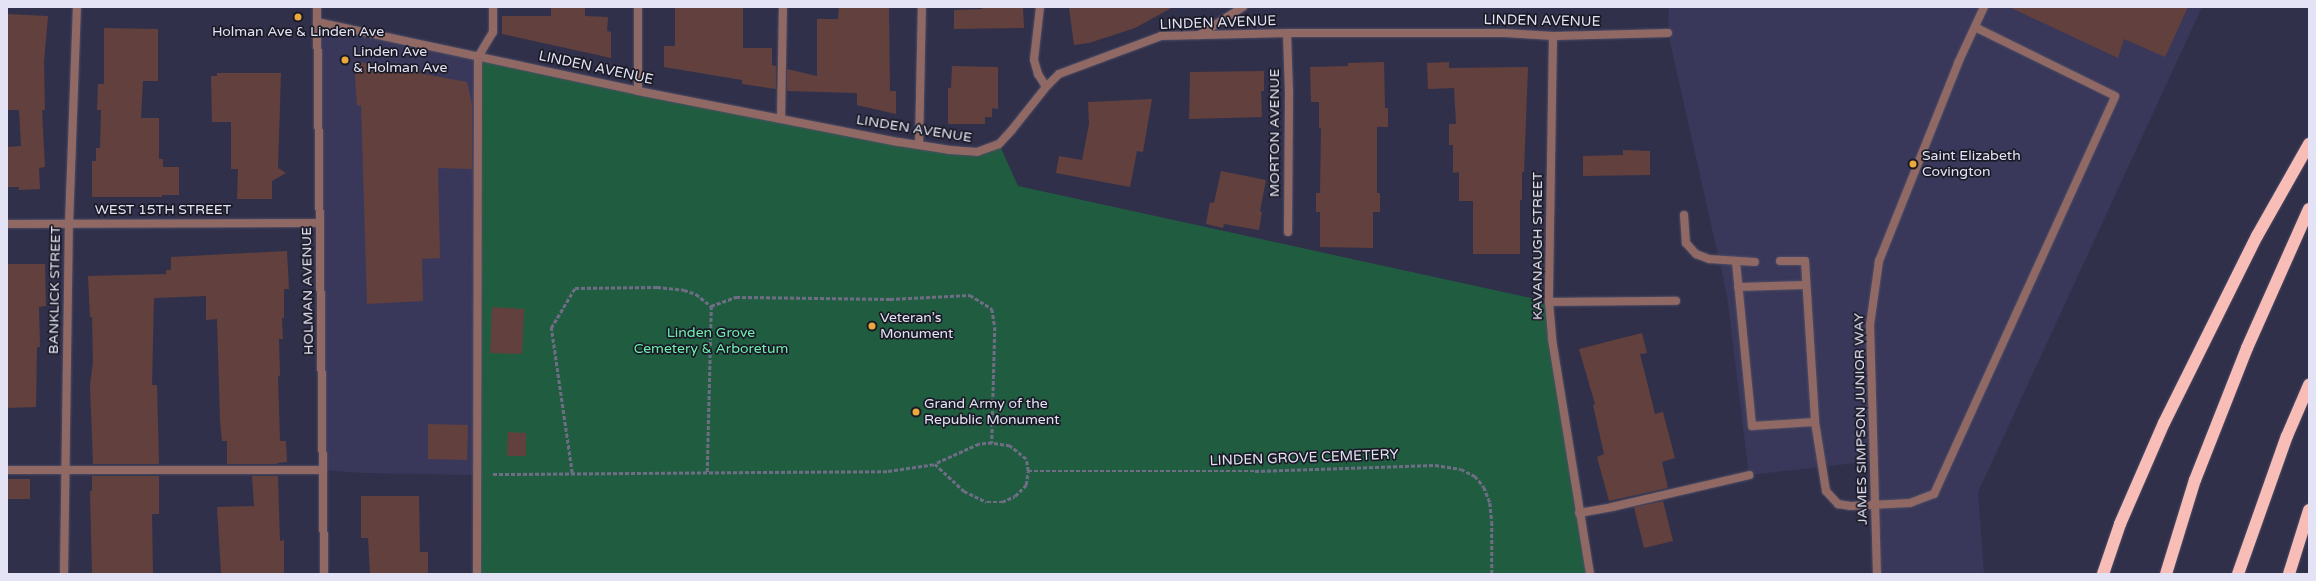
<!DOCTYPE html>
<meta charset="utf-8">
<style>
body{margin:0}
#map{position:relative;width:2316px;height:581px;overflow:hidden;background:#31304b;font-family:"Varela Round",sans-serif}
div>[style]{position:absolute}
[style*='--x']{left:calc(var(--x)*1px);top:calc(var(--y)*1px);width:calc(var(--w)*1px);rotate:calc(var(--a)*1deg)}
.built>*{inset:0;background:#3a385a}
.green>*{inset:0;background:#205d40}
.building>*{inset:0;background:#62403d}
.path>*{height:2.5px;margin-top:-1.25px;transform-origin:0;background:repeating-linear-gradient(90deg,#6e6d85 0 4px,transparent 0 6px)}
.roads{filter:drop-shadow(0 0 1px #4d4d66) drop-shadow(0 0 1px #4d4d66)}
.lane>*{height:8px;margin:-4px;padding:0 4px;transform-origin:4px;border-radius:4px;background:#916964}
.street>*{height:8px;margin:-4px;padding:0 4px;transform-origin:4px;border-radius:4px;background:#916964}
.highway>*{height:12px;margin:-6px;padding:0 6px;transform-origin:6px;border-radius:6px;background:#f8bdb6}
.dots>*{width:11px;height:11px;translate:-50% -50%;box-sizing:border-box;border:2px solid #1a1a26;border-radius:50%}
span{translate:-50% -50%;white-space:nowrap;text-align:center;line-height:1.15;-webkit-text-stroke:3.5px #1a1a26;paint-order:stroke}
.street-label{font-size:14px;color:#e3e3f5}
.poi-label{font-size:14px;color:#e3e3f5}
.left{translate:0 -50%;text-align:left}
.park-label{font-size:14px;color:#70eeae}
.frame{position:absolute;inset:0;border:8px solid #e3e3f5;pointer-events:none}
</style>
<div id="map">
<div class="built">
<div style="clip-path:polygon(1669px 7px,2202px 7px,1978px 492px,1984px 574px,1877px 574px,1873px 461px,1749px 475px,1727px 295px,1668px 33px)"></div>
<div style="clip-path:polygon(317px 22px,478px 57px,476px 475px,364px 473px,323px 470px)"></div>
</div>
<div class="green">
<div style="clip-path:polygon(478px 57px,781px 118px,977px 152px,999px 144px,1018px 186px,1549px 302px,1590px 574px,477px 574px)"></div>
</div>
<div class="building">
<div style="clip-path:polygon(551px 7px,585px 7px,585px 16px,608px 17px,607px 31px,611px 32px,611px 58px,502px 34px,502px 16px,551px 16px)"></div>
<div style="clip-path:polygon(675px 7px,743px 7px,743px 48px,772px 48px,772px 65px,776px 66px,776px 89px,742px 84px,742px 80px,664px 67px,664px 46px,675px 46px)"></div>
<div style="clip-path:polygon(839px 7px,889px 7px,890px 91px,896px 91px,896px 114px,857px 105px,857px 93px,787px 91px,787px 69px,817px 76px,817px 19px,838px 19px)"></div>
<div style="clip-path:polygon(983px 7px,1023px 7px,1024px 28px,954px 29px,954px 10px,982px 9px)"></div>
<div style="clip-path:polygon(1069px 7px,1173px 7px,1135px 28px,1089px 43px,1074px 45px)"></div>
<div style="clip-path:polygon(2009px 7px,2188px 7px,2165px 57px,2124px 39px,2118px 58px)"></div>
<div style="clip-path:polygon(7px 14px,48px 16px,44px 62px,45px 110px,42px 110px,45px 167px,39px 168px,40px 189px,19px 190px,19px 187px,7px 187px,7px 147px,21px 146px,19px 110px,7px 110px)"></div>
<div style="clip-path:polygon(104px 28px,158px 29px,158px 81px,143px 81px,141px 118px,159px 118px,159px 159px,163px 159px,163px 167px,179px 167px,179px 195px,162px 195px,162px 197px,92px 197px,92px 161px,96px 161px,96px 148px,100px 148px,101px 110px,97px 110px,98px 84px,104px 84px)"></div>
<div style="clip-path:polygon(354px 61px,467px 82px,472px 104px,472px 169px,438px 168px,440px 258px,422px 259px,423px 301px,367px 304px,361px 105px,357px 106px)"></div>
<div style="clip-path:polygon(1384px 62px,1385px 108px,1388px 108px,1388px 127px,1377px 127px,1377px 193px,1380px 193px,1380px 212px,1373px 212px,1373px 248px,1320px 247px,1320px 212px,1316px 212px,1316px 193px,1320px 193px,1321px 128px,1319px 128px,1319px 102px,1311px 102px,1310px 67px,1348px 66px,1348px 63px)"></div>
<div style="clip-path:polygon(1449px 62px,1449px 68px,1528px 67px,1524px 172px,1522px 172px,1522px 200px,1520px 200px,1520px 254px,1473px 254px,1473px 201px,1459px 201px,1459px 172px,1453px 173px,1453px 145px,1449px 145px,1449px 124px,1456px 124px,1454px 88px,1428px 89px,1427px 63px)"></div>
<div style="clip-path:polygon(952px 66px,998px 67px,998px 109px,992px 108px,992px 117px,985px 117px,985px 124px,948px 124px,948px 88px,951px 88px)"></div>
<div style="clip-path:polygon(1264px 71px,1264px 91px,1261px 91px,1262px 117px,1189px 119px,1190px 72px)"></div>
<div style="clip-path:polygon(217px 73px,281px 73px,278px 168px,286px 173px,272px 181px,272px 199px,237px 199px,238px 169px,231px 169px,231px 122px,212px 122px,211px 76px,217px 76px)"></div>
<div style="clip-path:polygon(1152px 99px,1143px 152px,1137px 151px,1130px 187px,1056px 173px,1059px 156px,1082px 160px,1089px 124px,1088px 102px)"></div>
<div style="clip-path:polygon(1623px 150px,1650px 151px,1650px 175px,1583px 176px,1583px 156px,1623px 155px)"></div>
<div style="clip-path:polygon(1221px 171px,1266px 180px,1260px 211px,1262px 212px,1259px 230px,1224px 224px,1223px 228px,1206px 224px,1210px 202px,1214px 203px)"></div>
<div style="clip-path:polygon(287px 251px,289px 289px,284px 289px,284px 318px,282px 318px,283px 339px,279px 339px,280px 376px,278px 376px,280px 441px,286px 441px,287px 462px,277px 463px,277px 464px,227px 464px,227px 441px,222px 441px,220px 421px,217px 319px,206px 320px,206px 296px,154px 298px,152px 385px,157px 385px,159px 464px,93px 464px,90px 385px,93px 362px,92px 317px,90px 317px,88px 276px,166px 274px,166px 270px,171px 270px,171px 257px)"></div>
<div style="clip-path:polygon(7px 264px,45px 264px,46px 306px,39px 307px,40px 347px,37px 347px,36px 407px,7px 408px)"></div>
<div style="clip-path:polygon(492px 307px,524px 309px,522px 354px,490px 353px)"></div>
<div style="clip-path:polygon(1642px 333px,1647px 353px,1640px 354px,1655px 414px,1663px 412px,1675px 458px,1662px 462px,1668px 488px,1609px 501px,1597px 457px,1604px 454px,1593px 405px,1595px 404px,1579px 349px)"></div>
<div style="clip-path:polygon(428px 424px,468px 425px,467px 460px,428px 459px)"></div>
<div style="clip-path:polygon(508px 432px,526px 433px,526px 456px,507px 456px)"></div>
<div style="clip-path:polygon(92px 476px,159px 476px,159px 514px,152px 514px,153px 574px,92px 574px,90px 491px,92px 491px)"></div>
<div style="clip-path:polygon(252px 476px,278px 476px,280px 541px,284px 540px,284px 574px,221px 574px,217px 507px,254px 506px)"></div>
<div style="clip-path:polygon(7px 479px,30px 479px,30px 499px,7px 499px)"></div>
<div style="clip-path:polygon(361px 496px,419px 496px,420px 552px,428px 552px,428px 574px,370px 574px,368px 538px,361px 538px)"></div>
<div style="clip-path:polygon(1663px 501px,1673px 541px,1644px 548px,1634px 507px)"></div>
</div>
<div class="path">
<div style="--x:1028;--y:471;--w:227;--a:0"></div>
<div style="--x:1255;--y:471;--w:180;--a:-1.9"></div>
<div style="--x:1435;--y:465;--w:26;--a:9"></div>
<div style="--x:1461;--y:469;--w:16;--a:27"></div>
<div style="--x:1475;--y:476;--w:14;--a:51"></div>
<div style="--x:1484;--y:487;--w:17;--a:69"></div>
<div style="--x:1490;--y:503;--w:19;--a:84"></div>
<div style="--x:1492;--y:522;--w:52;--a:90"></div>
<div style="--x:707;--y:472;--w:166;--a:-88.6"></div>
<div style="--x:572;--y:473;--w:147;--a:-98.2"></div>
<div style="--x:551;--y:328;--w:47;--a:-59"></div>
<div style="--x:575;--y:288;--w:82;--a:-0.7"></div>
<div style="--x:657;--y:287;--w:27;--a:6"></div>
<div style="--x:684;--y:290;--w:13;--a:18"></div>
<div style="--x:696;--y:294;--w:19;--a:39"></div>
<div style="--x:711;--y:306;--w:27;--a:-20"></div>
<div style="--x:736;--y:297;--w:154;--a:0.7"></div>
<div style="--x:890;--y:299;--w:80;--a:-2.9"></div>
<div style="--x:970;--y:295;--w:26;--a:32"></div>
<div style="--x:992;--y:309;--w:18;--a:81"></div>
<div style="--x:995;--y:327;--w:116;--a:91.5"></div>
<div style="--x:493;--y:474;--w:395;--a:-0.4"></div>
<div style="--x:888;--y:471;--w:48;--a:-8.5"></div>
<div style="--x:935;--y:464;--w:40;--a:43"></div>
<div style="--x:964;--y:491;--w:25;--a:26"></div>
<div style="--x:987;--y:502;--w:15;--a:0"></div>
<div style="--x:1002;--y:502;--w:14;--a:-25"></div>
<div style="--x:1015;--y:496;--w:16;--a:-45"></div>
<div style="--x:1026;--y:485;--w:14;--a:-82"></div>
<div style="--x:1028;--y:471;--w:12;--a:-99"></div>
<div style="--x:1026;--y:459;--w:21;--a:-141"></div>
<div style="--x:1010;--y:446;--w:18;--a:-171"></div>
<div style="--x:992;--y:443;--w:13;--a:176"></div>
<div style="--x:979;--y:444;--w:48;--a:155.6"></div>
</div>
<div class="roads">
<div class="lane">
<div style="--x:1958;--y:63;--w:62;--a:-65.1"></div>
<div style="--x:781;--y:118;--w:111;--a:-89"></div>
<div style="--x:1684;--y:215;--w:28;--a:86"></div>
<div style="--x:1686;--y:243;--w:15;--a:48"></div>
<div style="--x:1696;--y:254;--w:14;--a:21"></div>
<div style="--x:1709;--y:259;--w:46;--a:3.7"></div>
<div style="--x:1780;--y:261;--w:25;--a:0"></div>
<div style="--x:1805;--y:261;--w:161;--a:86.4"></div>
<div style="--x:1815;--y:422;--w:70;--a:80.9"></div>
<div style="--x:1826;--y:491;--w:18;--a:47"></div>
<div style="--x:1838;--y:504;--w:13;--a:9"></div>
<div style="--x:1851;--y:506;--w:59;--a:-2.9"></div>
<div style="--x:1910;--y:503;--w:26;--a:-21"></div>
<div style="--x:1934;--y:494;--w:437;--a:-65.5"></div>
<div style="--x:2115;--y:96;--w:156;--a:-153.8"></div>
<div style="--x:1736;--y:262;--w:165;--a:84.4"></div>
<div style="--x:1752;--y:426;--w:63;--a:-3.6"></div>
<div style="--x:1738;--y:287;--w:67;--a:-1.7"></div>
<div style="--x:7;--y:470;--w:316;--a:0"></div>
<div style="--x:1579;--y:513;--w:34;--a:-10"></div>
<div style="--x:1612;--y:507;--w:141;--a:-13.1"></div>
<div style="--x:477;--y:574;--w:517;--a:-89.89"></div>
<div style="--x:478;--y:57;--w:29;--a:-59"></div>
<div style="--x:493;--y:32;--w:25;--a:-90"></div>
</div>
<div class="street">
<div style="--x:317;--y:7;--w:567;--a:89.29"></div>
<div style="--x:1040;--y:7;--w:53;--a:96.5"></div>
<div style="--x:1034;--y:60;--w:15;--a:74"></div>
<div style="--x:1038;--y:74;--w:15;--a:58"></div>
<div style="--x:317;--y:22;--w:328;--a:12.1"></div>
<div style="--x:638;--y:91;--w:266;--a:11.1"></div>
<div style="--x:899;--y:142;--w:52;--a:8.9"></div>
<div style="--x:950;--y:150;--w:27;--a:4"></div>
<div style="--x:977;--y:152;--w:23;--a:-20"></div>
<div style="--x:999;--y:144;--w:18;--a:-47"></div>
<div style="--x:1011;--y:131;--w:56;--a:-51.5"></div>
<div style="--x:1046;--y:87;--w:18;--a:-45"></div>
<div style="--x:1059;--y:74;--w:109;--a:-20.4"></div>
<div style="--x:1161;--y:36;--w:126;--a:-1.4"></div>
<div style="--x:1287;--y:33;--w:218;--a:0"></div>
<div style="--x:1505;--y:33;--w:48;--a:3.6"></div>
<div style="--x:1553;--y:36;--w:115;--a:-1.5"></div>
<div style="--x:1287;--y:33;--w:59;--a:88.1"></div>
<div style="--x:1289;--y:92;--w:140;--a:90.4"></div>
<div style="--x:1199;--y:35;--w:52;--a:-32.5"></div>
<div style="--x:1553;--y:36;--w:266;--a:90.9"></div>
<div style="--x:1549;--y:302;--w:37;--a:85"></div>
<div style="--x:1552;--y:339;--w:238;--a:80.8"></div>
<div style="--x:638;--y:91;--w:84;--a:-90"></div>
<div style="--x:919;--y:145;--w:138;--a:-88.8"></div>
<div style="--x:7;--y:224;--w:313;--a:-0.2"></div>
<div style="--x:1549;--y:302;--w:127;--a:-0.5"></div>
<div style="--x:64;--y:574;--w:350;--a:-89.2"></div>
<div style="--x:69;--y:224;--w:217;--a:-87.9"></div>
<div style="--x:1877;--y:574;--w:249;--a:-91.6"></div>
<div style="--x:1870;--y:325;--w:65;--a:-82"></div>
<div style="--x:1879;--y:261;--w:213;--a:-68.2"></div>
</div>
<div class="highway">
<div style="--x:2103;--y:574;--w:53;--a:-71.2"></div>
<div style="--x:2120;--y:524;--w:110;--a:-66.5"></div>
<div style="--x:2164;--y:423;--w:209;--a:-63.6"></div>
<div style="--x:2257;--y:236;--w:106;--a:-60.5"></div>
<div style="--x:2166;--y:574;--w:98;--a:-72.9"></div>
<div style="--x:2195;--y:480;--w:142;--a:-68.5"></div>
<div style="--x:2247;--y:348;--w:152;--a:-66"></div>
<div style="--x:2238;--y:574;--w:146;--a:-70.5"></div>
<div style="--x:2287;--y:436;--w:56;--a:-66.7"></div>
<div style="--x:2289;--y:574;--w:67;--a:-72.6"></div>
</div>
</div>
<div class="dots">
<div style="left:298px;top:17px;background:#eda83c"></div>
<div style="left:345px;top:60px;background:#eda83c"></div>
<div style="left:1913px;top:164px;background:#eda83c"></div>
<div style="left:872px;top:326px;background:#eda83c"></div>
<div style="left:916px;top:412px;background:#eda83c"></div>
</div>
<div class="street-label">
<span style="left:1542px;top:21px;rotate:1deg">LINDEN AVENUE</span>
<span style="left:1218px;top:23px;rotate:-2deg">LINDEN AVENUE</span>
<span style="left:596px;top:68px;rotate:12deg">LINDEN AVENUE</span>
<span style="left:914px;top:129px;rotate:9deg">LINDEN AVENUE</span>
<span style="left:1275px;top:133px;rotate:-90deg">MORTON AVENUE</span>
<span style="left:163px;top:210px">WEST 15TH STREET</span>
<span style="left:1538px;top:246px;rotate:-90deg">KAVANAUGH STREET</span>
<span style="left:55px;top:290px;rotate:-89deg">BANKLICK STREET</span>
<span style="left:308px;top:291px;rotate:-91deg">HOLMAN AVENUE</span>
<span style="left:1861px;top:419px;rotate:-91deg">JAMES SIMPSON JUNIOR WAY</span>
<span style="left:1304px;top:458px;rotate:-2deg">LINDEN GROVE CEMETERY</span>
</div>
<div class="poi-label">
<span style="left:298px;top:32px">Holman Ave &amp; Linden Ave</span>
<span class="left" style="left:353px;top:60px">Linden Ave<br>&amp; Holman Ave</span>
<span class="left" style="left:1922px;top:164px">Saint Elizabeth<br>Covington</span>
<span class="left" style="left:880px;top:326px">Veteran’s<br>Monument</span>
<span class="left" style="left:924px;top:412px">Grand Army of the<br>Republic Monument</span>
</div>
<div class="park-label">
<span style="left:711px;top:341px">Linden Grove<br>Cemetery &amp; Arboretum</span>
</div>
<div class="frame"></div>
</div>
